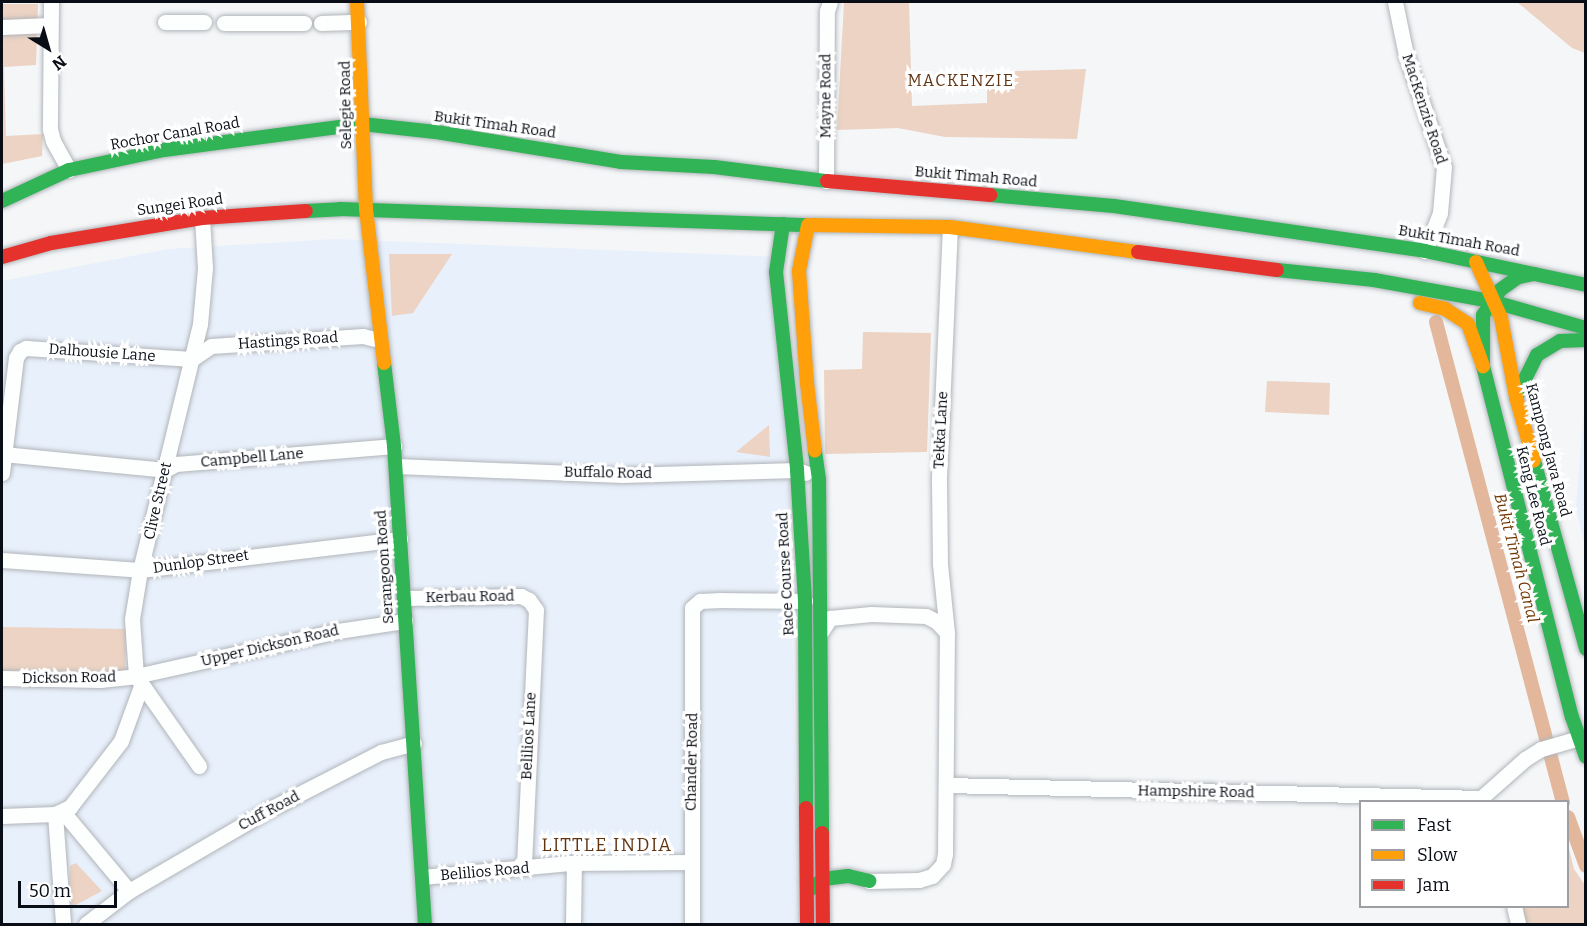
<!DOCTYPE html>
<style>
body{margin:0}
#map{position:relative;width:1587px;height:926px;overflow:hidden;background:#f4f6f8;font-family:Bitter,serif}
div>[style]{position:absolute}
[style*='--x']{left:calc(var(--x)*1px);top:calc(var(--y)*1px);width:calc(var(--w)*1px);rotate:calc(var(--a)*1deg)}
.built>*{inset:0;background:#e8f0fb}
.green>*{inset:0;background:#ecd3c3}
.canal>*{height:14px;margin:-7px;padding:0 7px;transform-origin:7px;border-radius:7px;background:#e3b79b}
.roads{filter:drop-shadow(0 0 2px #b1b5b9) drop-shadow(0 0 2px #b1b5b9)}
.street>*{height:15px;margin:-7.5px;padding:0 7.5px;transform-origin:7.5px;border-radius:7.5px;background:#fdfefe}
.fast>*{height:14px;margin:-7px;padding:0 7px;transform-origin:7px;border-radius:7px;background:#30b455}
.slow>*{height:14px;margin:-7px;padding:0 7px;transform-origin:7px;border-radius:7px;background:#ff9f0a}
.jam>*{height:14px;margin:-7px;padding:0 7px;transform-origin:7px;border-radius:7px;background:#e5322d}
span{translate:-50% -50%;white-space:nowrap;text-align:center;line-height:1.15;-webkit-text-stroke:6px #fff;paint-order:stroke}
.street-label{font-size:15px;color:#090e16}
.neighbourhood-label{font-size:16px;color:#603311;letter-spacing:1.5px}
.water-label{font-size:16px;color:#703601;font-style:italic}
.quarter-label{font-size:18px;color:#603311;letter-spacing:1.5px}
.frame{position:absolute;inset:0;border:3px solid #090e16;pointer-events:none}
.legend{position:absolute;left:1359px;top:800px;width:210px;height:108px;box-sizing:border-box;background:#fff;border:2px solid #9d9fa2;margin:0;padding:8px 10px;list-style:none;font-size:18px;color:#090e16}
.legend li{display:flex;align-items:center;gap:12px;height:30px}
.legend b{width:30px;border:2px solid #9d9fa2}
.north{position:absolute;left:18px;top:18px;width:60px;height:60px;-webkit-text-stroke:4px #fff;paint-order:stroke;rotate:143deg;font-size:16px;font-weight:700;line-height:24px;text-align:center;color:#090e16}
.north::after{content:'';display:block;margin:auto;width:21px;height:27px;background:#090e16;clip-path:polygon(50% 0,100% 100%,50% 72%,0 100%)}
.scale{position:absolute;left:18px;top:881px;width:99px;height:27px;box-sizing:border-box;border:3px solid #090e16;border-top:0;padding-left:8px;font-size:18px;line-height:21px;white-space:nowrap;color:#090e16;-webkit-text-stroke:4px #fff;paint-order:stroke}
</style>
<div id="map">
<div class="built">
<div style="clip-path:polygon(335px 239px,783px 257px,799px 924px,2px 924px,2px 281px,169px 249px)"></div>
<div style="clip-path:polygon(1585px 401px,1585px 547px,1576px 507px)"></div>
</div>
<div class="green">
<div style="clip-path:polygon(844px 2px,909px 2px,912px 106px,987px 103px,987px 72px,1086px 69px,1077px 139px,945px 137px,898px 128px,837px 130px)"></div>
<div style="clip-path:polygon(1517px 2px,1585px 2px,1585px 53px,1572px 48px)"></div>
<div style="clip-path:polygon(2px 4px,38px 4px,36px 65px,4px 67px,6px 136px,43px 134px,42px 156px,2px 164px)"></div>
<div style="clip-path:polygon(389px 254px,452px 254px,413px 313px,392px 316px)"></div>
<div style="clip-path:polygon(863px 332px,931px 333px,927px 452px,825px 454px,824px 370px,862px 369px)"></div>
<div style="clip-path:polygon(1267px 381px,1330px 383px,1329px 415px,1265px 412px)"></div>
<div style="clip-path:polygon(769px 425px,770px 457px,736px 452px)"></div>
<div style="clip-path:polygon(2px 627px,126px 629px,125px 673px,2px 671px)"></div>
<div style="clip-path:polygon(1568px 845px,1574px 869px,1585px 885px,1585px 924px,1526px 924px,1522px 907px,1568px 906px)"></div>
<div style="clip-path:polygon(76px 863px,102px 891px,74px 906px,69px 902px,70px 866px)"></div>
</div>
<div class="canal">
<div style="--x:1436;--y:322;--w:497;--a:75.2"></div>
<div style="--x:1568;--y:817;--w:52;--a:69.8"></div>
</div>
<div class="roads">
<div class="street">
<div style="--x:51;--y:2;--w:127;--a:90.5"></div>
<div style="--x:50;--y:129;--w:12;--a:76"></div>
<div style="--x:53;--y:141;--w:33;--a:61"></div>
<div style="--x:1395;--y:2;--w:54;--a:78.3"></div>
<div style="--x:1406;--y:55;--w:118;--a:71.3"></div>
<div style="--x:1444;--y:167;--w:46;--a:95"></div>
<div style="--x:1440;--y:213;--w:41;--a:111.5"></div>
<div style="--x:165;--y:22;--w:39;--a:0"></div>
<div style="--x:224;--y:23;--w:80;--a:0"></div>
<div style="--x:321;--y:23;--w:38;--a:-2"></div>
<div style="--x:2;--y:27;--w:48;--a:-2.4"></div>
<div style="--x:826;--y:181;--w:170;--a:-89.7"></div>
<div style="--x:827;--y:11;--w:9;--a:-72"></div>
<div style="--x:192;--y:359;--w:23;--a:-34"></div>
<div style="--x:211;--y:346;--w:152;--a:-3.8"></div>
<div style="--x:363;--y:336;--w:11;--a:15"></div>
<div style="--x:3;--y:454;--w:163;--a:5.6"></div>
<div style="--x:165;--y:470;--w:13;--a:-29"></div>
<div style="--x:176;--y:464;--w:219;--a:-4.7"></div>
<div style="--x:396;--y:466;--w:226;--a:2.3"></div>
<div style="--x:622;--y:475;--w:175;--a:-1.6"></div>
<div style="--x:797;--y:470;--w:9;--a:18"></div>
<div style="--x:2;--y:473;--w:116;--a:-83.1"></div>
<div style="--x:16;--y:358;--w:8;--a:-60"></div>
<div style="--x:20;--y:351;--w:7;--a:-27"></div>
<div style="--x:26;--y:348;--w:166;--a:3.8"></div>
<div style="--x:2;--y:560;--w:138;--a:4.1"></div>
<div style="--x:140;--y:570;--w:262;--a:-6.8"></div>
<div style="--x:404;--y:598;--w:117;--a:-1"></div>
<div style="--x:521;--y:596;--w:9;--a:27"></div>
<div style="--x:529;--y:600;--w:12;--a:55"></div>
<div style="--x:536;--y:610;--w:258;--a:92.7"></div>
<div style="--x:821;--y:632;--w:17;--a:-57"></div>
<div style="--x:830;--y:618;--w:41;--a:-5.6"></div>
<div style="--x:871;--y:614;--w:55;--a:2.1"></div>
<div style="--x:926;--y:616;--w:11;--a:27"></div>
<div style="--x:936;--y:621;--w:16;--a:47"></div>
<div style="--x:2;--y:678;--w:98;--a:1.2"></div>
<div style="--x:100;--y:680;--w:36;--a:-6"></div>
<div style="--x:136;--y:676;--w:207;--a:-12.6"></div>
<div style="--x:338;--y:631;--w:68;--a:-8.5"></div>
<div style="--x:199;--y:766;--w:110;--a:-125"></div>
<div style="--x:136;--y:676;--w:57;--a:-94"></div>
<div style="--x:132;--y:619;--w:50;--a:-80.7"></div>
<div style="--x:140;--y:570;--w:253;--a:-76.3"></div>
<div style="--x:200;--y:324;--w:56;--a:-84.9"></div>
<div style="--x:205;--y:268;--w:50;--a:-93.4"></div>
<div style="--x:946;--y:785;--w:535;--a:1.39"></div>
<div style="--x:1481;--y:798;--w:59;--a:-41.6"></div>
<div style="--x:1525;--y:759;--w:19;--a:-32"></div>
<div style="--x:1541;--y:749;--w:47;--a:-16.1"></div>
<div style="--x:63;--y:812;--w:103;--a:50.1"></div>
<div style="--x:55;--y:814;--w:110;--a:85.8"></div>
<div style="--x:2;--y:816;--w:53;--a:-2.2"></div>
<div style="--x:55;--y:814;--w:17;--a:-25"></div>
<div style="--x:70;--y:807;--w:83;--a:-52.3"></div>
<div style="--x:121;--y:741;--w:59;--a:-70"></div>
<div style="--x:422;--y:877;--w:148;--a:-5.4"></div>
<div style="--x:569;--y:863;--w:123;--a:-0.5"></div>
<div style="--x:869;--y:881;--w:50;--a:-1.1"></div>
<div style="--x:919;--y:880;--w:14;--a:-17"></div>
<div style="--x:932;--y:876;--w:16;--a:-47"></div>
<div style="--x:943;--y:864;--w:10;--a:-79"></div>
<div style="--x:945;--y:854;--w:221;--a:-89.5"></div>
<div style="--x:947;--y:633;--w:69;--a:-95.8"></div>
<div style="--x:940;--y:564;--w:87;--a:-90.7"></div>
<div style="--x:939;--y:477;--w:250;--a:-87.5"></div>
<div style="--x:1514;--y:906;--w:18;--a:77"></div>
<div style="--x:86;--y:924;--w:54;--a:-37.5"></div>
<div style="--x:129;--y:891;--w:163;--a:-30.2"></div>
<div style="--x:270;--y:809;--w:125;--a:-27.2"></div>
<div style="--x:381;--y:752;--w:34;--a:-15"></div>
<div style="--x:573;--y:924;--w:61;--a:-89.1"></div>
<div style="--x:692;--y:924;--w:316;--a:-90"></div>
<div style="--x:692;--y:608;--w:11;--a:-41"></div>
<div style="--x:700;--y:601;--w:21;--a:-3"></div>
<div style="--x:721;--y:600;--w:84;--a:0.7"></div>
</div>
<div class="fast">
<div style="--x:990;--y:195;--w:124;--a:5.1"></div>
<div style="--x:1114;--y:206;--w:314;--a:8.2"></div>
<div style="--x:1425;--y:251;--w:165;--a:11.9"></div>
<div style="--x:2;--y:201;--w:74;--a:-24.8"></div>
<div style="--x:69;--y:170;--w:97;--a:-11.9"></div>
<div style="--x:164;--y:150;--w:200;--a:-7.5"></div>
<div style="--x:362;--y:124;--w:74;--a:6.2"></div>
<div style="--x:436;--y:132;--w:187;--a:9.2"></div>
<div style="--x:621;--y:162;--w:93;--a:3.1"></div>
<div style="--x:714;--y:167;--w:114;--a:7.1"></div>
<div style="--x:306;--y:211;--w:34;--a:-3"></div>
<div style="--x:340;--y:209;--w:469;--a:2"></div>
<div style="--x:783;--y:224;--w:49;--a:98.3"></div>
<div style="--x:776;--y:272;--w:199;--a:83.9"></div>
<div style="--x:797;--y:470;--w:131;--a:86.5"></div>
<div style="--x:805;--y:601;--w:207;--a:89.7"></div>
<div style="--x:1277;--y:270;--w:98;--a:5.9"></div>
<div style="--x:1374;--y:280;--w:119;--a:10.2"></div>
<div style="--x:1491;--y:301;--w:99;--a:15.9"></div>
<div style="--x:1534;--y:274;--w:16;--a:169"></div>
<div style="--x:1518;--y:277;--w:22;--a:144"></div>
<div style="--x:1500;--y:290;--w:30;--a:124"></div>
<div style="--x:1483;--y:315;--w:51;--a:90"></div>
<div style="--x:1483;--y:366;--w:362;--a:75.8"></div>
<div style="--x:1572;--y:717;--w:42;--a:70.7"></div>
<div style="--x:384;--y:363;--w:84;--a:83.1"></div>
<div style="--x:394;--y:446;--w:479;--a:86.3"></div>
<div style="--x:1516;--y:397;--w:47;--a:-63.4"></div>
<div style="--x:1537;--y:355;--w:27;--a:-31"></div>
<div style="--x:1560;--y:341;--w:26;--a:-2"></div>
<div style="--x:815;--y:451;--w:29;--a:82"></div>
<div style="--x:819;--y:480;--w:353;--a:89.5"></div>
<div style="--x:1534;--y:461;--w:195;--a:74.5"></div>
<div style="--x:813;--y:888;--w:13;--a:-42"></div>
<div style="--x:823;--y:879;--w:25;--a:-7"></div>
<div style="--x:848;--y:876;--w:22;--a:13"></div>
</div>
<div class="slow">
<div style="--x:357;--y:2;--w:207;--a:87.5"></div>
<div style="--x:366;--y:209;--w:155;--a:83.3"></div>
<div style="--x:808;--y:225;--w:47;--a:101.1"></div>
<div style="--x:799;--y:271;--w:112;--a:85.9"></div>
<div style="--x:807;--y:383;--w:68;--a:83.3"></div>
<div style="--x:809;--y:225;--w:141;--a:0.8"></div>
<div style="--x:950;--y:227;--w:190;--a:7.6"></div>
<div style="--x:1476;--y:262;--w:61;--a:65.9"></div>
<div style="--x:1501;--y:318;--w:80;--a:79.2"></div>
<div style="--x:1516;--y:397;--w:66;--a:74.3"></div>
<div style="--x:1420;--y:303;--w:26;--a:13"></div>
<div style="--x:1445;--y:309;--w:27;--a:33"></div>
<div style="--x:1468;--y:324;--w:45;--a:70.3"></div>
</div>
<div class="jam">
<div style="--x:827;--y:181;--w:164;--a:4.9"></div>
<div style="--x:1138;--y:252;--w:140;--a:7.4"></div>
<div style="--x:2;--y:257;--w:51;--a:-15.9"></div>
<div style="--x:51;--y:243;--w:153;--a:-9.4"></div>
<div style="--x:202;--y:218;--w:104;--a:-3.9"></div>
<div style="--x:806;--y:808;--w:116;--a:89.5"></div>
<div style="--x:822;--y:833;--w:91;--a:89.4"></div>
</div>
</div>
<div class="street-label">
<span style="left:826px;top:96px;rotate:-90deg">Mayne Road</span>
<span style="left:346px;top:105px;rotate:-91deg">Selegie Road</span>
<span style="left:1424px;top:109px;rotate:72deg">MacKenzie Road</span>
<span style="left:495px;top:125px;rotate:8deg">Bukit Timah Road</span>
<span style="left:175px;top:134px;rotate:-10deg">Rochor Canal Road</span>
<span style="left:976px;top:177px;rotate:5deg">Bukit Timah Road</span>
<span style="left:180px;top:205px;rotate:-8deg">Sungei Road</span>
<span style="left:1459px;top:241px;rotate:10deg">Bukit Timah Road</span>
<span style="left:288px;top:341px;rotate:-4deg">Hastings Road</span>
<span style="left:102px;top:353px;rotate:4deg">Dalhousie Lane</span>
<span style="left:941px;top:430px;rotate:-87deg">Tekka Lane</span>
<span style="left:1548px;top:450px;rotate:75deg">Kampong Java Road</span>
<span style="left:252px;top:458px;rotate:-5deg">Campbell Lane</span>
<span style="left:608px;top:473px;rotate:1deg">Buffalo Road</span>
<span style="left:1533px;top:496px;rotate:76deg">Keng Lee Road</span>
<span style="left:158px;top:501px;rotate:-77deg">Clive Street</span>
<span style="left:201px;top:562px;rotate:-8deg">Dunlop Street</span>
<span style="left:385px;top:567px;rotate:-94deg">Serangoon Road</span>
<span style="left:786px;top:574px;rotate:-93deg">Race Course Road</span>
<span style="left:470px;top:597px;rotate:-1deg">Kerbau Road</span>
<span style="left:270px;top:646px;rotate:-13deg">Upper Dickson Road</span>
<span style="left:69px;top:678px;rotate:-1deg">Dickson Road</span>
<span style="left:529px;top:736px;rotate:-87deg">Belilios Lane</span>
<span style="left:692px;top:762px;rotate:-89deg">Chander Road</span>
<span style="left:1196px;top:792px;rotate:1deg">Hampshire Road</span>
<span style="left:269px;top:811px;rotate:-28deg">Cuff Road</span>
<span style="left:485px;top:872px;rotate:-5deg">Belilios Road</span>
</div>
<div class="neighbourhood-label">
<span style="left:961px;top:81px">MACKENZIE</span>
</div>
<div class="water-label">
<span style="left:1516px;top:558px;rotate:75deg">Bukit Timah Canal</span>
</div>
<div class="quarter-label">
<span style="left:607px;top:845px">LITTLE INDIA</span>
</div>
<div class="frame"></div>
<ul class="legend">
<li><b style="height:8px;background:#30b455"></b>Fast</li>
<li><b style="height:8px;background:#ff9f0a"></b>Slow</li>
<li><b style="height:8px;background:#e5322d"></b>Jam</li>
</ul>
<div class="north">N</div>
<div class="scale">50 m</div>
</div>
